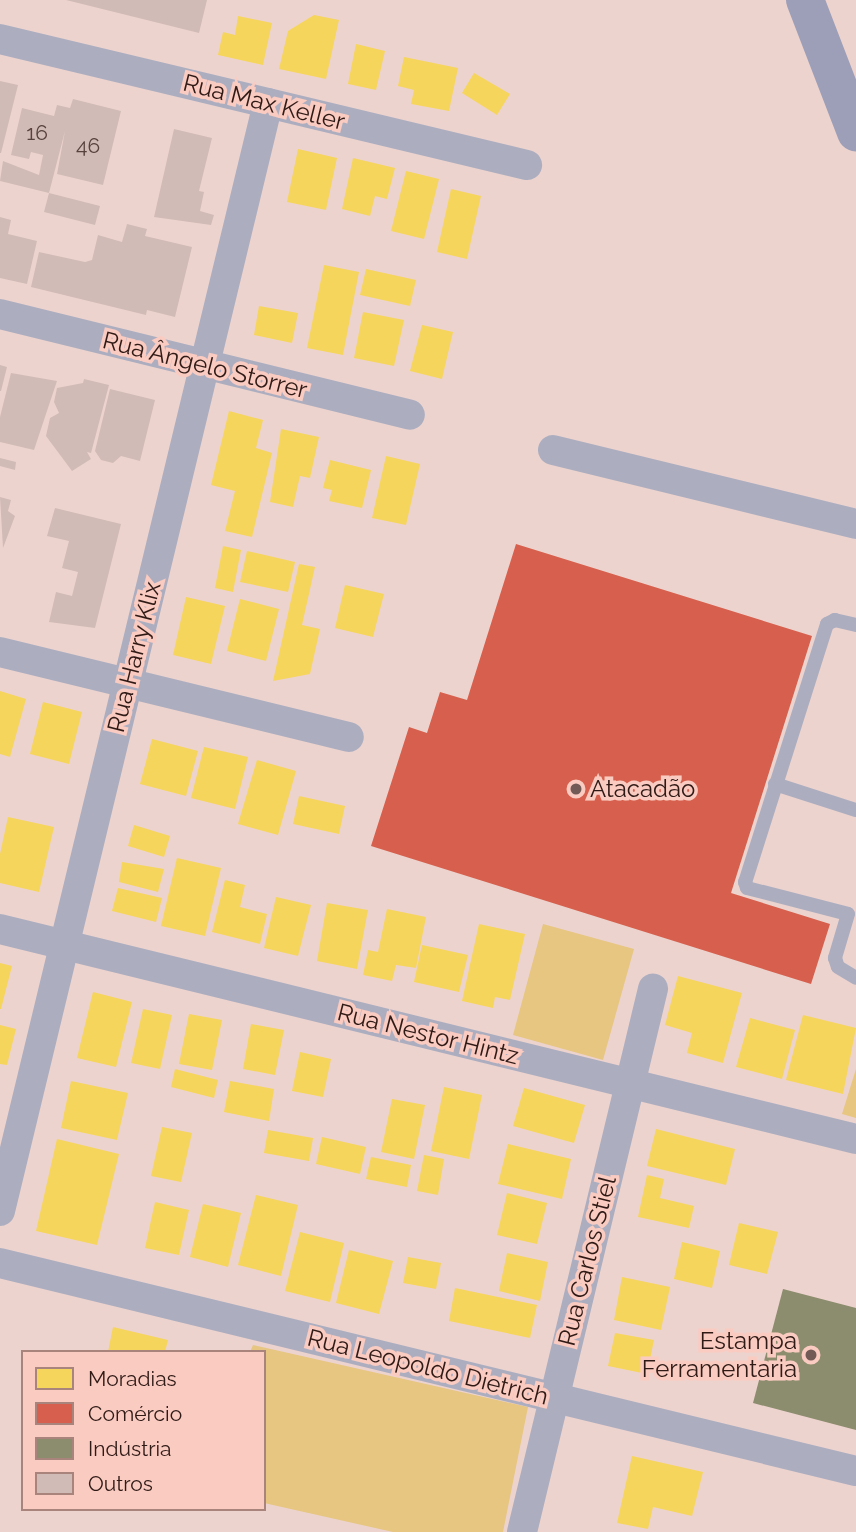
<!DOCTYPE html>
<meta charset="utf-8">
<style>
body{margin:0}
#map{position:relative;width:856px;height:1532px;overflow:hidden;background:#edd3ce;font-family:Raleway,sans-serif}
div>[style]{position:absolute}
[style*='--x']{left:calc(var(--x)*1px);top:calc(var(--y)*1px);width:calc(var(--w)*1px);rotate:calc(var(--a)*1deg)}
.green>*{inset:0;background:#e6c681}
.homes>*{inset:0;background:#f6d55c}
.shops>*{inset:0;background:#d6604d}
.industry>*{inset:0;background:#8c8c6e}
.building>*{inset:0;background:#d1bbb6}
.lane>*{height:14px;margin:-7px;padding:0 7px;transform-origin:7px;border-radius:7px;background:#acaec0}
.street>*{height:30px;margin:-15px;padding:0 15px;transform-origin:15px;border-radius:15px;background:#acaec0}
.primary>*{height:38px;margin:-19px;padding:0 19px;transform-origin:19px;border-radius:19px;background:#9d9fb8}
.dots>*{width:19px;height:19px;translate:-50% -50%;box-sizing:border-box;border:4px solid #facbc1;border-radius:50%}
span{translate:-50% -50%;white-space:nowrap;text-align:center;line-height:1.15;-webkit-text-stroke:7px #facbc1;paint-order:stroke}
.number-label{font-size:21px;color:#58423e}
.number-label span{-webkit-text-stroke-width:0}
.street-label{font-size:24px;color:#2f1a16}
.poi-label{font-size:24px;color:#2f1a16}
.left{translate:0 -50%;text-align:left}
.right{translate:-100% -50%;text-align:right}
.legend{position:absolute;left:21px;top:1350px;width:245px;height:161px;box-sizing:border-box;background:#facbc1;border:2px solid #a9847d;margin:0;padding:9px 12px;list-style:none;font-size:21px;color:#2f1a16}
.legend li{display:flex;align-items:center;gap:14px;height:35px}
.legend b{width:35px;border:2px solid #a9847d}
</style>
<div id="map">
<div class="green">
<div style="clip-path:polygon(543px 924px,634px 949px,603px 1060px,513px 1035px)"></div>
<div style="clip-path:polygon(856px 1069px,856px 1118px,842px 1114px)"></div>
<div style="clip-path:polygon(253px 1345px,528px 1407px,503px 1532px,393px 1532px,264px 1503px,264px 1352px,250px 1352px)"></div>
</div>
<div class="homes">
<div style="clip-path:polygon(314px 15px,339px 20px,326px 79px,279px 69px,288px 31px)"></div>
<div style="clip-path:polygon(238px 16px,272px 23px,263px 65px,218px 55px,223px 32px,235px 35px)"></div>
<div style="clip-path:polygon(356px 44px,385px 51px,376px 90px,348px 84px)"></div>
<div style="clip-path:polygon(404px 57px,458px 68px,449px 111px,411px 104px,414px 90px,398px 86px)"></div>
<div style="clip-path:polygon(474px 73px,510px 94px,497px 115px,462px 93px)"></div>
<div style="clip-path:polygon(298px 149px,337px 158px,326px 210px,287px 202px)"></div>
<div style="clip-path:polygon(353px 158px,395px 168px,387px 199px,375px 196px,370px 216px,342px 209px)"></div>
<div style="clip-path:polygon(406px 171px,439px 179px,424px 239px,391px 231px)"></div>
<div style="clip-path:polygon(451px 189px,481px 196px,467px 259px,437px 252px)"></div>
<div style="clip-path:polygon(324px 265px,359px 272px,343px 355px,307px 348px)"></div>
<div style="clip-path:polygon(366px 269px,416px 280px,410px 306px,360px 295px)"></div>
<div style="clip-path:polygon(259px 306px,298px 313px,292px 343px,254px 335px)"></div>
<div style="clip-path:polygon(363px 312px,404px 320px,394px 366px,354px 358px)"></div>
<div style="clip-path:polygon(422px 325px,453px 332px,442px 379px,410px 371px)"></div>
<div style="clip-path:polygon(229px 411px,263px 420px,256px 448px,272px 453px,252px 537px,225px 531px,235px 491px,211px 485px)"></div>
<div style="clip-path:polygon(281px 429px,319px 437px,310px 478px,300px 476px,293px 507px,270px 502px)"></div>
<div style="clip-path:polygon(386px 456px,420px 464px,406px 525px,372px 518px)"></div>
<div style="clip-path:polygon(330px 460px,371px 470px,362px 508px,329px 501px,332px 490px,323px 488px)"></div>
<div style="clip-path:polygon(223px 546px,241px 550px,233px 592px,215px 588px)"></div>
<div style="clip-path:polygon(247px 551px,295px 562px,288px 592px,240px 582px)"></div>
<div style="clip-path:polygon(299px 564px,315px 567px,302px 625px,320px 629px,310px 674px,273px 681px)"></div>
<div style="clip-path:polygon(345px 585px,384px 594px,373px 637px,335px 628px)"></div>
<div style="clip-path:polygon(186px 597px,225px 606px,211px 664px,173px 655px)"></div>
<div style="clip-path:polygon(240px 599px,279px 609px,266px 661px,227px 651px)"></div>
<div style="clip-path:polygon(0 691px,26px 699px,10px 757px,0 754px)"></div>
<div style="clip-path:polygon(43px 702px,82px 712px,69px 764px,30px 754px)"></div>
<div style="clip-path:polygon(152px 739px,198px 751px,186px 796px,140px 784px)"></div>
<div style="clip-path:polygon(204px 747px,248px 757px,235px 809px,191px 798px)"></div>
<div style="clip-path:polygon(257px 760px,296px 771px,278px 835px,238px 824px)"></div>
<div style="clip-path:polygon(299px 796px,345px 806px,339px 834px,293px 824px)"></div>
<div style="clip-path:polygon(8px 817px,54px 827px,39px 892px,0 883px,0 854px)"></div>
<div style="clip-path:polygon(134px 825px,170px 836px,164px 857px,128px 846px)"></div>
<div style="clip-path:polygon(177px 858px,221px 868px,205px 936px,161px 926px)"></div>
<div style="clip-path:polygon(122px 862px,164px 869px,158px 892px,119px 882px)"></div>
<div style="clip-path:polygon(225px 880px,245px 885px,240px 907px,267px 914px,260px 944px,212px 932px)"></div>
<div style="clip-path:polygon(118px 888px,162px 898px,156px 922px,112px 911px)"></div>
<div style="clip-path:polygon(276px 897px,311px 905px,298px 956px,264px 948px)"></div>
<div style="clip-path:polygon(327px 903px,368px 910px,357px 969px,317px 961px)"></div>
<div style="clip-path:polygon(387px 909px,426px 917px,416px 968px,396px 965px,392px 981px,363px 975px,368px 950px,378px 952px)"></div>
<div style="clip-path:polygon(479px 924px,525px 934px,510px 1000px,495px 997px,493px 1008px,462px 1001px)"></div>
<div style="clip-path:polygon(422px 945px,468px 955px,459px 992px,414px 982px)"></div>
<div style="clip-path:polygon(0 963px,12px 966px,1px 1009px,0 1009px)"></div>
<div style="clip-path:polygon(678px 976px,742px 993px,723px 1063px,687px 1053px,692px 1033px,665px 1025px)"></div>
<div style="clip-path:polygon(93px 992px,132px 1002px,116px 1067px,77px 1058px)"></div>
<div style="clip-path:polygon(143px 1009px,172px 1015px,160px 1069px,131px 1063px)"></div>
<div style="clip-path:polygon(189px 1014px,222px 1020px,212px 1070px,179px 1064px)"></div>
<div style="clip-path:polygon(803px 1015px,856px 1028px,843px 1094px,786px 1080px)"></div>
<div style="clip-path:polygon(750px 1018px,795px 1030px,782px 1079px,736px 1067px)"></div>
<div style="clip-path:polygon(251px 1024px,284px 1030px,275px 1075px,243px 1069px)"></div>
<div style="clip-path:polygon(0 1025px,16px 1029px,7px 1065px,0 1064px)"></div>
<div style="clip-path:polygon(300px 1052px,331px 1059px,323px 1097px,292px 1091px)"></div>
<div style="clip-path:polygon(175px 1069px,218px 1080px,214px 1098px,171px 1087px)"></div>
<div style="clip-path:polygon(71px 1081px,128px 1093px,117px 1140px,61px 1128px)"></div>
<div style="clip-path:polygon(230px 1081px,274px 1089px,269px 1121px,224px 1112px)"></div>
<div style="clip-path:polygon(444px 1087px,482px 1095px,469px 1159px,431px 1151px)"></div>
<div style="clip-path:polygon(524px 1088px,585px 1105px,574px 1143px,513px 1126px)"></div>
<div style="clip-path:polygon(392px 1099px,425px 1105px,414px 1159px,381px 1152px)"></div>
<div style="clip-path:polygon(162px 1127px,192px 1133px,181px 1182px,151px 1176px)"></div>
<div style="clip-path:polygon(656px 1129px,735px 1149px,726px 1185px,647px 1166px)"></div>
<div style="clip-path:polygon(268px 1130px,313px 1138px,309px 1161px,264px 1153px)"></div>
<div style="clip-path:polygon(322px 1137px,366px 1147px,360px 1174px,316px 1164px)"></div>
<div style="clip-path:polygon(57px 1139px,119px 1154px,97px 1245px,36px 1231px)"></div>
<div style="clip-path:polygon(508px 1144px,571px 1159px,562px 1199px,498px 1184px)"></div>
<div style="clip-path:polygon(424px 1155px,444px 1159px,438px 1195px,417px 1191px)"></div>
<div style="clip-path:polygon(371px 1157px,411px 1165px,407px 1187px,366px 1179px)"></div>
<div style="clip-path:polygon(647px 1175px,664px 1179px,660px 1198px,694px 1206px,689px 1228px,638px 1217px)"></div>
<div style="clip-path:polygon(507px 1193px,547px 1203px,537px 1244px,497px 1235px)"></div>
<div style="clip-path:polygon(256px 1195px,298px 1205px,281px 1276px,238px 1265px)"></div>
<div style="clip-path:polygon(155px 1202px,189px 1210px,179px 1255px,145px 1248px)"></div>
<div style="clip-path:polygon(203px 1204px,241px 1213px,228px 1267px,190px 1257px)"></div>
<div style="clip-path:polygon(739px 1223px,778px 1232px,767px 1274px,729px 1265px)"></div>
<div style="clip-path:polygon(300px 1232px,344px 1243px,330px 1302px,285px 1291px)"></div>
<div style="clip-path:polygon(682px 1242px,720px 1251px,712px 1288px,674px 1279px)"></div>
<div style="clip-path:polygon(349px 1250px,393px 1261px,379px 1314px,336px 1303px)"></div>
<div style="clip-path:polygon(507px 1253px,548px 1262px,540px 1301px,499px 1291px)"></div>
<div style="clip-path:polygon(408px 1257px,441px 1263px,436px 1289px,403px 1283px)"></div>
<div style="clip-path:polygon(622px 1277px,670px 1287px,661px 1330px,614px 1320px)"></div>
<div style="clip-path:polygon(455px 1288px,537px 1305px,530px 1338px,449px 1321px)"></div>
<div style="clip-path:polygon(113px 1327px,168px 1340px,165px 1352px,108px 1352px)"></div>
<div style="clip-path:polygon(615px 1333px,654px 1340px,647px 1374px,608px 1366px)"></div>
<div style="clip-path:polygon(632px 1456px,703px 1472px,692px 1516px,653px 1507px,648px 1529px,617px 1523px)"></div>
</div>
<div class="shops">
<div style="clip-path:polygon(516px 544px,812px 636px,731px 893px,830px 924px,811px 984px,371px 846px,409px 727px,427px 733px,440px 692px,467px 700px)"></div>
</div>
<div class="industry">
<div style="clip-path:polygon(783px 1289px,856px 1308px,856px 1430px,753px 1403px)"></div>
</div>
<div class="building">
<div style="clip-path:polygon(66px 0,207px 0,199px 33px)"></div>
<div style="clip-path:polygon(0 81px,18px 85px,1px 153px,0 153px)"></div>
<div style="clip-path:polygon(73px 99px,121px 111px,103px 185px,57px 174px,65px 131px,49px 193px,0 181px,3px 161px,39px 175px,43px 155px,31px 152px,29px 159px,11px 155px,22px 108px,54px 116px,57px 105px,70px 108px)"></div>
<div style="clip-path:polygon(174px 129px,212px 138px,199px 191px,204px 192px,200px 211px,214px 215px,211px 225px,154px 217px)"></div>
<div style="clip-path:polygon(49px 193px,100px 206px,95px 225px,44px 212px)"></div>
<div style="clip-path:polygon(0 217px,11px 220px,8px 234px,37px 241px,27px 284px,0 278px)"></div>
<div style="clip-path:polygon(127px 224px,147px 229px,145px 236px,192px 247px,175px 317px,147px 310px,146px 315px,31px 287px,39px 252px,85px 262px,92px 260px,98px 235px,122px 242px)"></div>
<div style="clip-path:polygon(0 365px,7px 367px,1px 391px,0 391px)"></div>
<div style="clip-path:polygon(11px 373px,57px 381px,34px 450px,0 442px,0 417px)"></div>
<div style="clip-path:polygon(84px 379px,109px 385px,91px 453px,87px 452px,91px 459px,72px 471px,46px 436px,50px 418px,59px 413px,54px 402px,57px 388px,83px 383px)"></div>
<div style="clip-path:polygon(110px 389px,155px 400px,140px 461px,121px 456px,113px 463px,101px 460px,95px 451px)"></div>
<div style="clip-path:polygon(0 458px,16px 462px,15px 470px,0 466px)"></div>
<div style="clip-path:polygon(0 497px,11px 500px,8px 511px,15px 516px,3px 548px)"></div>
<div style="clip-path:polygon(55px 508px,121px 524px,95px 628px,49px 622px,56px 592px,72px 596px,78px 572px,62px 568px,69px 541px,47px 536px)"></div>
</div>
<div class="lane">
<div style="--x:856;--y:625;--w:22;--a:-167"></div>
<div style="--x:835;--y:620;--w:9;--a:153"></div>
<div style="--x:827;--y:624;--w:271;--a:107.6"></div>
<div style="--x:745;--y:882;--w:6;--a:72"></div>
<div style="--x:747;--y:888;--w:104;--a:14.4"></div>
<div style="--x:848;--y:914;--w:46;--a:106.5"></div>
<div style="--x:835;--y:958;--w:9;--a:72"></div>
<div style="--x:838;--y:967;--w:21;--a:31"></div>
<div style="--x:775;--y:784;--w:85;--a:17.8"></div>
</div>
<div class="street">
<div style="--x:0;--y:39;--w:542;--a:13.45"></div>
<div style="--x:0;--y:314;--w:422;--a:13.8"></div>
<div style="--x:553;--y:450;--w:312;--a:13.7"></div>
<div style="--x:0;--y:652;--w:359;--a:13.7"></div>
<div style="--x:0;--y:929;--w:881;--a:13.78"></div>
<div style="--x:0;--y:1211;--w:1140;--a:-76.4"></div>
<div style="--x:0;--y:1263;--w:881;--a:13.66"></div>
<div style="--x:522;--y:1532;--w:559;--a:-76.44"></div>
</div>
<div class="primary">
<div style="--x:805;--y:0;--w:142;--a:68.9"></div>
</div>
<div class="dots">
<div style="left:576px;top:789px;background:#725b56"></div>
<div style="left:811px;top:1355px;background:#725b56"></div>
</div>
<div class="number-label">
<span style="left:37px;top:133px">16</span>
<span style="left:88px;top:146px">46</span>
</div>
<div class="street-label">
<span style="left:264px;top:102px;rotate:14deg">Rua Max Keller</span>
<span style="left:205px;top:365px;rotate:14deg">Rua Ângelo Storrer</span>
<span style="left:134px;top:657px;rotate:-76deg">Rua Harry Klix</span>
<span style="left:428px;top:1034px;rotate:14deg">Rua Nestor Hintz</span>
<span style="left:587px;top:1261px;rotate:-76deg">Rua Carlos Stiel</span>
<span style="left:428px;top:1367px;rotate:14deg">Rua Leopoldo Dietrich</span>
</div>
<div class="poi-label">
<span class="left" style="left:590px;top:789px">Atacadão</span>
<span class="right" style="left:797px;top:1355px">Estampa<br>Ferramentaria</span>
</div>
<ul class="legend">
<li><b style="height:19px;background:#f6d55c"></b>Moradias</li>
<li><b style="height:19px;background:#d6604d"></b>Comércio</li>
<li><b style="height:19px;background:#8c8c6e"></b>Indústria</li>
<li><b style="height:19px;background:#d1bbb6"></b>Outros</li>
</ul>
</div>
